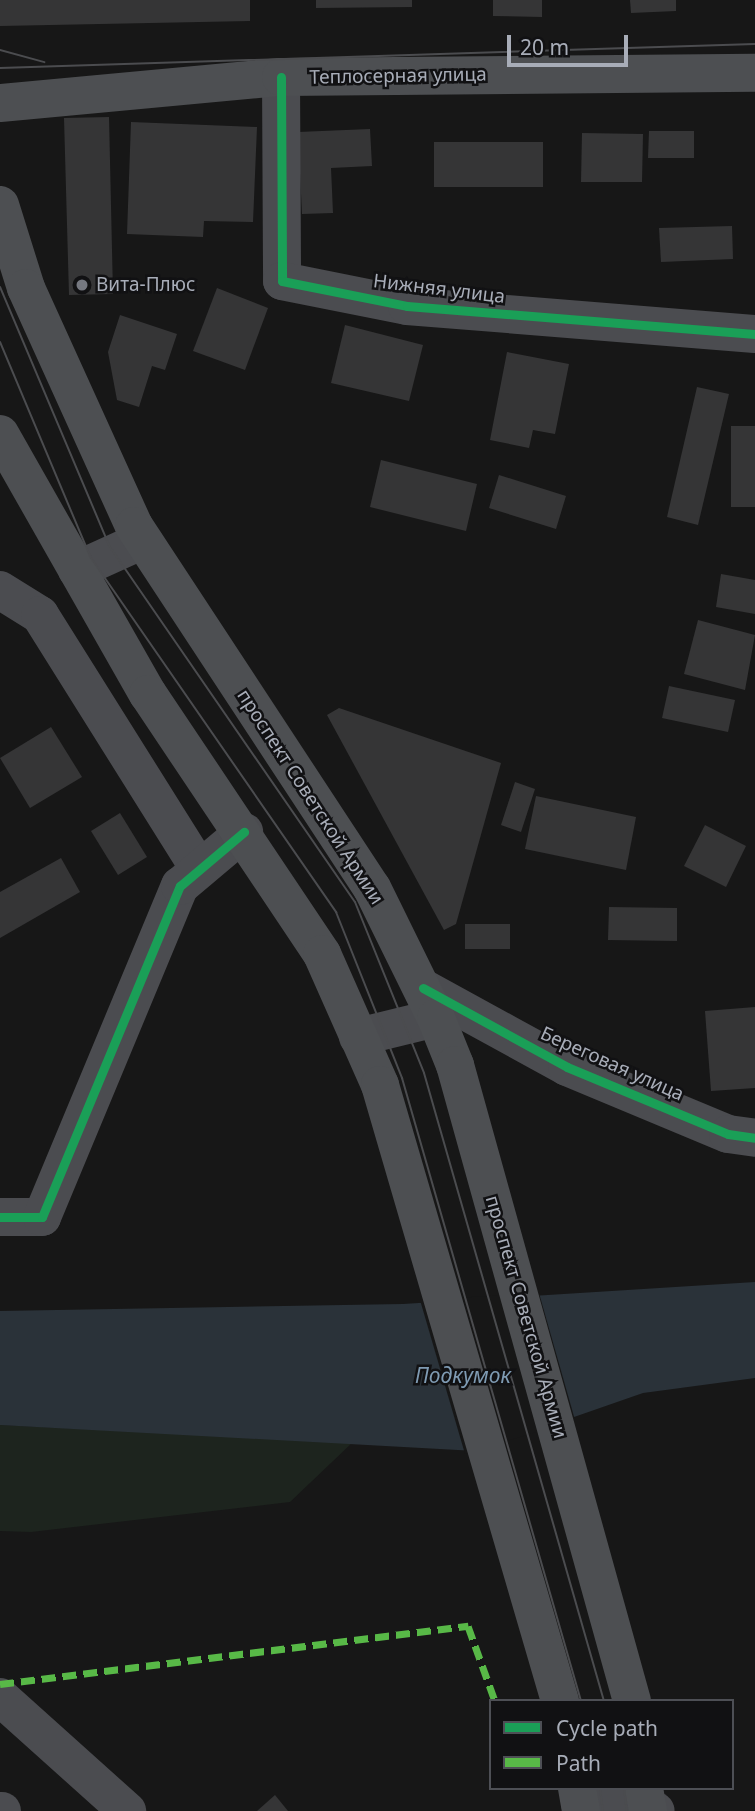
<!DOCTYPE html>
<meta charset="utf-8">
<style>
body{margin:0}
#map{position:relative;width:755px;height:1811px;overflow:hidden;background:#171717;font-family:"Noto Sans",sans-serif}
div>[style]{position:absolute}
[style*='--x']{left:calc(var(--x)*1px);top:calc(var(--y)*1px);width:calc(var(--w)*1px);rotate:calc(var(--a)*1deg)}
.green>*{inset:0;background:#1d241e}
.water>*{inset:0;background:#2a3239}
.pier>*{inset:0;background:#171717}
.building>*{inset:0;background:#353536}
.minor>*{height:38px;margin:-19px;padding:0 19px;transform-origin:19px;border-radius:19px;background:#4b4c50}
.major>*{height:38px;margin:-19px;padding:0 19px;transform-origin:19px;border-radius:19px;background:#4d4f52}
.tram>*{height:2px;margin:-1px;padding:0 1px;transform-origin:1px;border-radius:1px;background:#4b4c4f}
.quiet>*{height:7px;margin-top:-3.5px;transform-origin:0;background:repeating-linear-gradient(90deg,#58b947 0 14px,transparent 0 21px)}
.cycleway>*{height:9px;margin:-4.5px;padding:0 4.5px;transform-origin:4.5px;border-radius:4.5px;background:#1a9f57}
.dots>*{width:19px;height:19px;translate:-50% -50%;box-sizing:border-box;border:4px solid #111113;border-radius:50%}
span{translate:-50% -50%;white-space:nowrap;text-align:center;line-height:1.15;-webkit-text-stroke:5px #111113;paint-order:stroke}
.street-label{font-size:19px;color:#a8adb8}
.poi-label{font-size:19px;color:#a8adb8}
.left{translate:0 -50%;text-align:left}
.water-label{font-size:21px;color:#7f9bb3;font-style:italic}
.legend{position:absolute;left:489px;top:1699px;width:245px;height:91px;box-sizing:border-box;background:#111113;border:2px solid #4d4f55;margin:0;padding:9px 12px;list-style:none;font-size:21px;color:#a8adb8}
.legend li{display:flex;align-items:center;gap:14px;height:35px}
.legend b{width:35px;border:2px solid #4d4f55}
.scale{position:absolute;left:507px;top:35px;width:121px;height:32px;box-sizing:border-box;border:4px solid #a8adb8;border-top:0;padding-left:9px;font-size:21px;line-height:24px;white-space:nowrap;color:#a8adb8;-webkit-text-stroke:5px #111113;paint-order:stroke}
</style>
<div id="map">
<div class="green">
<div style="clip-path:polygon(0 1425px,353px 1442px,290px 1502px,31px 1532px,0 1531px)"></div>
</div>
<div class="water">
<div style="clip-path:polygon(755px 1282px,755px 1378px,643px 1393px,476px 1451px,0 1425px,0 1311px,403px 1304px)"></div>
</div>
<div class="pier">
<div style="clip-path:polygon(539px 1293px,575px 1420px,465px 1454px,420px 1300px)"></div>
</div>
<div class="building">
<div style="clip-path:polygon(0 0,250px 0,250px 21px,0 26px)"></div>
<div style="clip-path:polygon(316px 0,412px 0,412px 7px,316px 8px)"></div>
<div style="clip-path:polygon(493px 0,542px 0,542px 17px,493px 16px)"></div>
<div style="clip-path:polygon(630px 0,676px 0,676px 11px,631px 13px)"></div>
<div style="clip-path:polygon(109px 117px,113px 294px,69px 295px,64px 118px)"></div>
<div style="clip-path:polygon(131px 122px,257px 127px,253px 222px,204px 221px,203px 237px,127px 234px)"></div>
<div style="clip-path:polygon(370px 129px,372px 166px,331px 168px,333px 213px,302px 214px,298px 132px)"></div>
<div style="clip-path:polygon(649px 131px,694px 131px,694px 158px,648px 158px)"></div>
<div style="clip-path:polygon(582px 133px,643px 134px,642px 182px,581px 182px)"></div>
<div style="clip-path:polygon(434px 142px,543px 142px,543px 187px,434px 187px)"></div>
<div style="clip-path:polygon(732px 226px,733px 259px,661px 262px,659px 228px)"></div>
<div style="clip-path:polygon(217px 288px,268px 308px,245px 370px,193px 351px)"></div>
<div style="clip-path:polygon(120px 315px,177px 334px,165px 370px,152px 366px,139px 407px,117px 400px,108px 352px)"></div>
<div style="clip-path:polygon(345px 325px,423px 345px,409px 401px,331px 383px)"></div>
<div style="clip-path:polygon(507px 352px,569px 364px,555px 434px,533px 430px,529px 448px,490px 440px)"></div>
<div style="clip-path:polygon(697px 387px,729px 394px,698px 525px,667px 517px)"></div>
<div style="clip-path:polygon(731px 426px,755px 426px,755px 507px,731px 507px)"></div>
<div style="clip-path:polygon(381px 460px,477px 484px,466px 531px,370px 507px)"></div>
<div style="clip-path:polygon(499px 475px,566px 496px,556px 529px,489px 508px)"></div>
<div style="clip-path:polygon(721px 574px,755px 580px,755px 614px,716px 607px)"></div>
<div style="clip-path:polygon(698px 620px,755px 635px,745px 690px,684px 674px)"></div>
<div style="clip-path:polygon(669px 686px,735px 700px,728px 732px,662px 718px)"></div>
<div style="clip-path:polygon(339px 708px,501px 763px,456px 924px,444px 930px,327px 715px)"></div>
<div style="clip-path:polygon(51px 727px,82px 777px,30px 808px,0 758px)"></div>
<div style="clip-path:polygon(515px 782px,535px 789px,521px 832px,501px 825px)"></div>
<div style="clip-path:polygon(536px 796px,636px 817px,626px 870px,525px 849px)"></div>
<div style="clip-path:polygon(120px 813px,147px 857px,118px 875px,91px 831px)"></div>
<div style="clip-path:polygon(705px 825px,746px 846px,726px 887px,684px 866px)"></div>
<div style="clip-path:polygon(61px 858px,80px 892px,0 938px,0 892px)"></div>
<div style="clip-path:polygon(609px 907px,677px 908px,677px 941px,608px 940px)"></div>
<div style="clip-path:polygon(465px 924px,510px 924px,510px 949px,465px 949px)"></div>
<div style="clip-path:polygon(755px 1007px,755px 1088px,711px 1091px,705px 1011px)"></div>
<div style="clip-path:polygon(275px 1795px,288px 1811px,257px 1811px)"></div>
</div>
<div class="minor">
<div style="--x:281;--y:77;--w:204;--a:89.7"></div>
<div style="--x:282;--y:281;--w:127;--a:11.3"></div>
<div style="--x:407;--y:306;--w:349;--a:4.6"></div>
<div style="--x:77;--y:570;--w:72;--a:-24.4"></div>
<div style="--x:0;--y:590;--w:47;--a:32"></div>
<div style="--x:40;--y:615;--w:297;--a:57.9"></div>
<div style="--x:423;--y:988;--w:164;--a:28.7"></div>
<div style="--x:567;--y:1067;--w:174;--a:22.6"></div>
<div style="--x:728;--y:1134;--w:27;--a:8"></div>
<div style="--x:358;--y:1037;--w:80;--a:-13.7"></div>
<div style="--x:0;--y:1217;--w:42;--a:0"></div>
<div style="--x:42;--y:1217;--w:359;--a:-67.4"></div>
<div style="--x:180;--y:886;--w:84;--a:-40.2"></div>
<div style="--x:0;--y:1697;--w:171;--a:41.9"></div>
<div style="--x:580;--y:1803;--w:76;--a:6"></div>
<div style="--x:0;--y:1811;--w:2;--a:0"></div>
</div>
<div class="major">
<div style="--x:0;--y:103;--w:282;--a:-5.3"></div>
<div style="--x:281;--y:77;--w:474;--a:-0.5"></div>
<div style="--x:0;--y:205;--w:87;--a:72.6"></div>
<div style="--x:26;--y:288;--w:261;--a:65.6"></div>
<div style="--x:134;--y:526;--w:433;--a:56.7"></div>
<div style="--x:372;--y:888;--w:145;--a:63.8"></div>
<div style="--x:436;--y:1018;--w:51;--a:68"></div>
<div style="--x:455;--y:1065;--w:660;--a:74.45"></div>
<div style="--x:0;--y:434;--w:299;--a:60.4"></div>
<div style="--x:148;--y:694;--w:313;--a:56.2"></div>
<div style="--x:322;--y:954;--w:143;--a:66.1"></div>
<div style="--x:380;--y:1085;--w:642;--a:73.71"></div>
<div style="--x:577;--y:1788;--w:23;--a:80"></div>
<div style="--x:644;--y:1788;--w:23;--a:80"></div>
</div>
<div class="tram">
<div style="--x:0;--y:50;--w:46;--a:15.3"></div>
<div style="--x:0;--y:68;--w:755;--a:-1.82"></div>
<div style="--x:0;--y:287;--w:282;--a:67.1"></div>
<div style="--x:110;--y:547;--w:431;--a:55.4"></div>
<div style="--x:355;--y:902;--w:184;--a:68"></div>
<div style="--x:424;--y:1073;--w:653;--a:74.01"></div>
<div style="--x:0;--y:342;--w:234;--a:67.2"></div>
<div style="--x:91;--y:558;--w:431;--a:55.3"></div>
<div style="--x:336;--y:912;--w:179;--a:68.3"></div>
<div style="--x:402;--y:1078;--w:648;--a:73.97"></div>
<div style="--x:600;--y:1788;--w:23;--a:83"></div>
<div style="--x:624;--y:1788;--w:23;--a:83"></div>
</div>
<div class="quiet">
<div style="--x:0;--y:1684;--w:472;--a:-7.1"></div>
<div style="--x:468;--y:1626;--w:80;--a:70.2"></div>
</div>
<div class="cycleway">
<div style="--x:281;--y:77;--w:204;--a:89.7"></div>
<div style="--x:282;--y:281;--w:127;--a:11.3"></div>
<div style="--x:407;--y:306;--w:349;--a:4.6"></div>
<div style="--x:423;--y:988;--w:164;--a:28.7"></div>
<div style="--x:567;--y:1067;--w:174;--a:22.6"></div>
<div style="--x:728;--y:1134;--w:27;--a:8"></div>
<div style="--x:0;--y:1217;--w:42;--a:0"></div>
<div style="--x:42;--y:1217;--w:359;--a:-67.4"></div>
<div style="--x:180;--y:886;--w:84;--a:-40.2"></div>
</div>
<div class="dots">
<div style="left:82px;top:285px;background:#757880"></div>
</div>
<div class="street-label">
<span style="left:398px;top:76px;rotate:-1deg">Теплосерная улица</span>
<span style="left:439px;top:289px;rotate:7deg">Нижняя улица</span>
<span style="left:310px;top:797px;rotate:57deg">проспект Советской Армии</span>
<span style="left:612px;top:1064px;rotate:24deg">Береговая улица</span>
<span style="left:526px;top:1317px;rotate:74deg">проспект Советской Армии</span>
</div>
<div class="poi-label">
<span class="left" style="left:96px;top:285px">Вита-Плюс</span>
</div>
<div class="water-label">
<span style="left:463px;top:1375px">Подкумок</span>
</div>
<ul class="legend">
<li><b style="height:9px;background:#1a9f57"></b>Cycle path</li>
<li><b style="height:9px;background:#58b947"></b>Path</li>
</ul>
<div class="scale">20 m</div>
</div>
